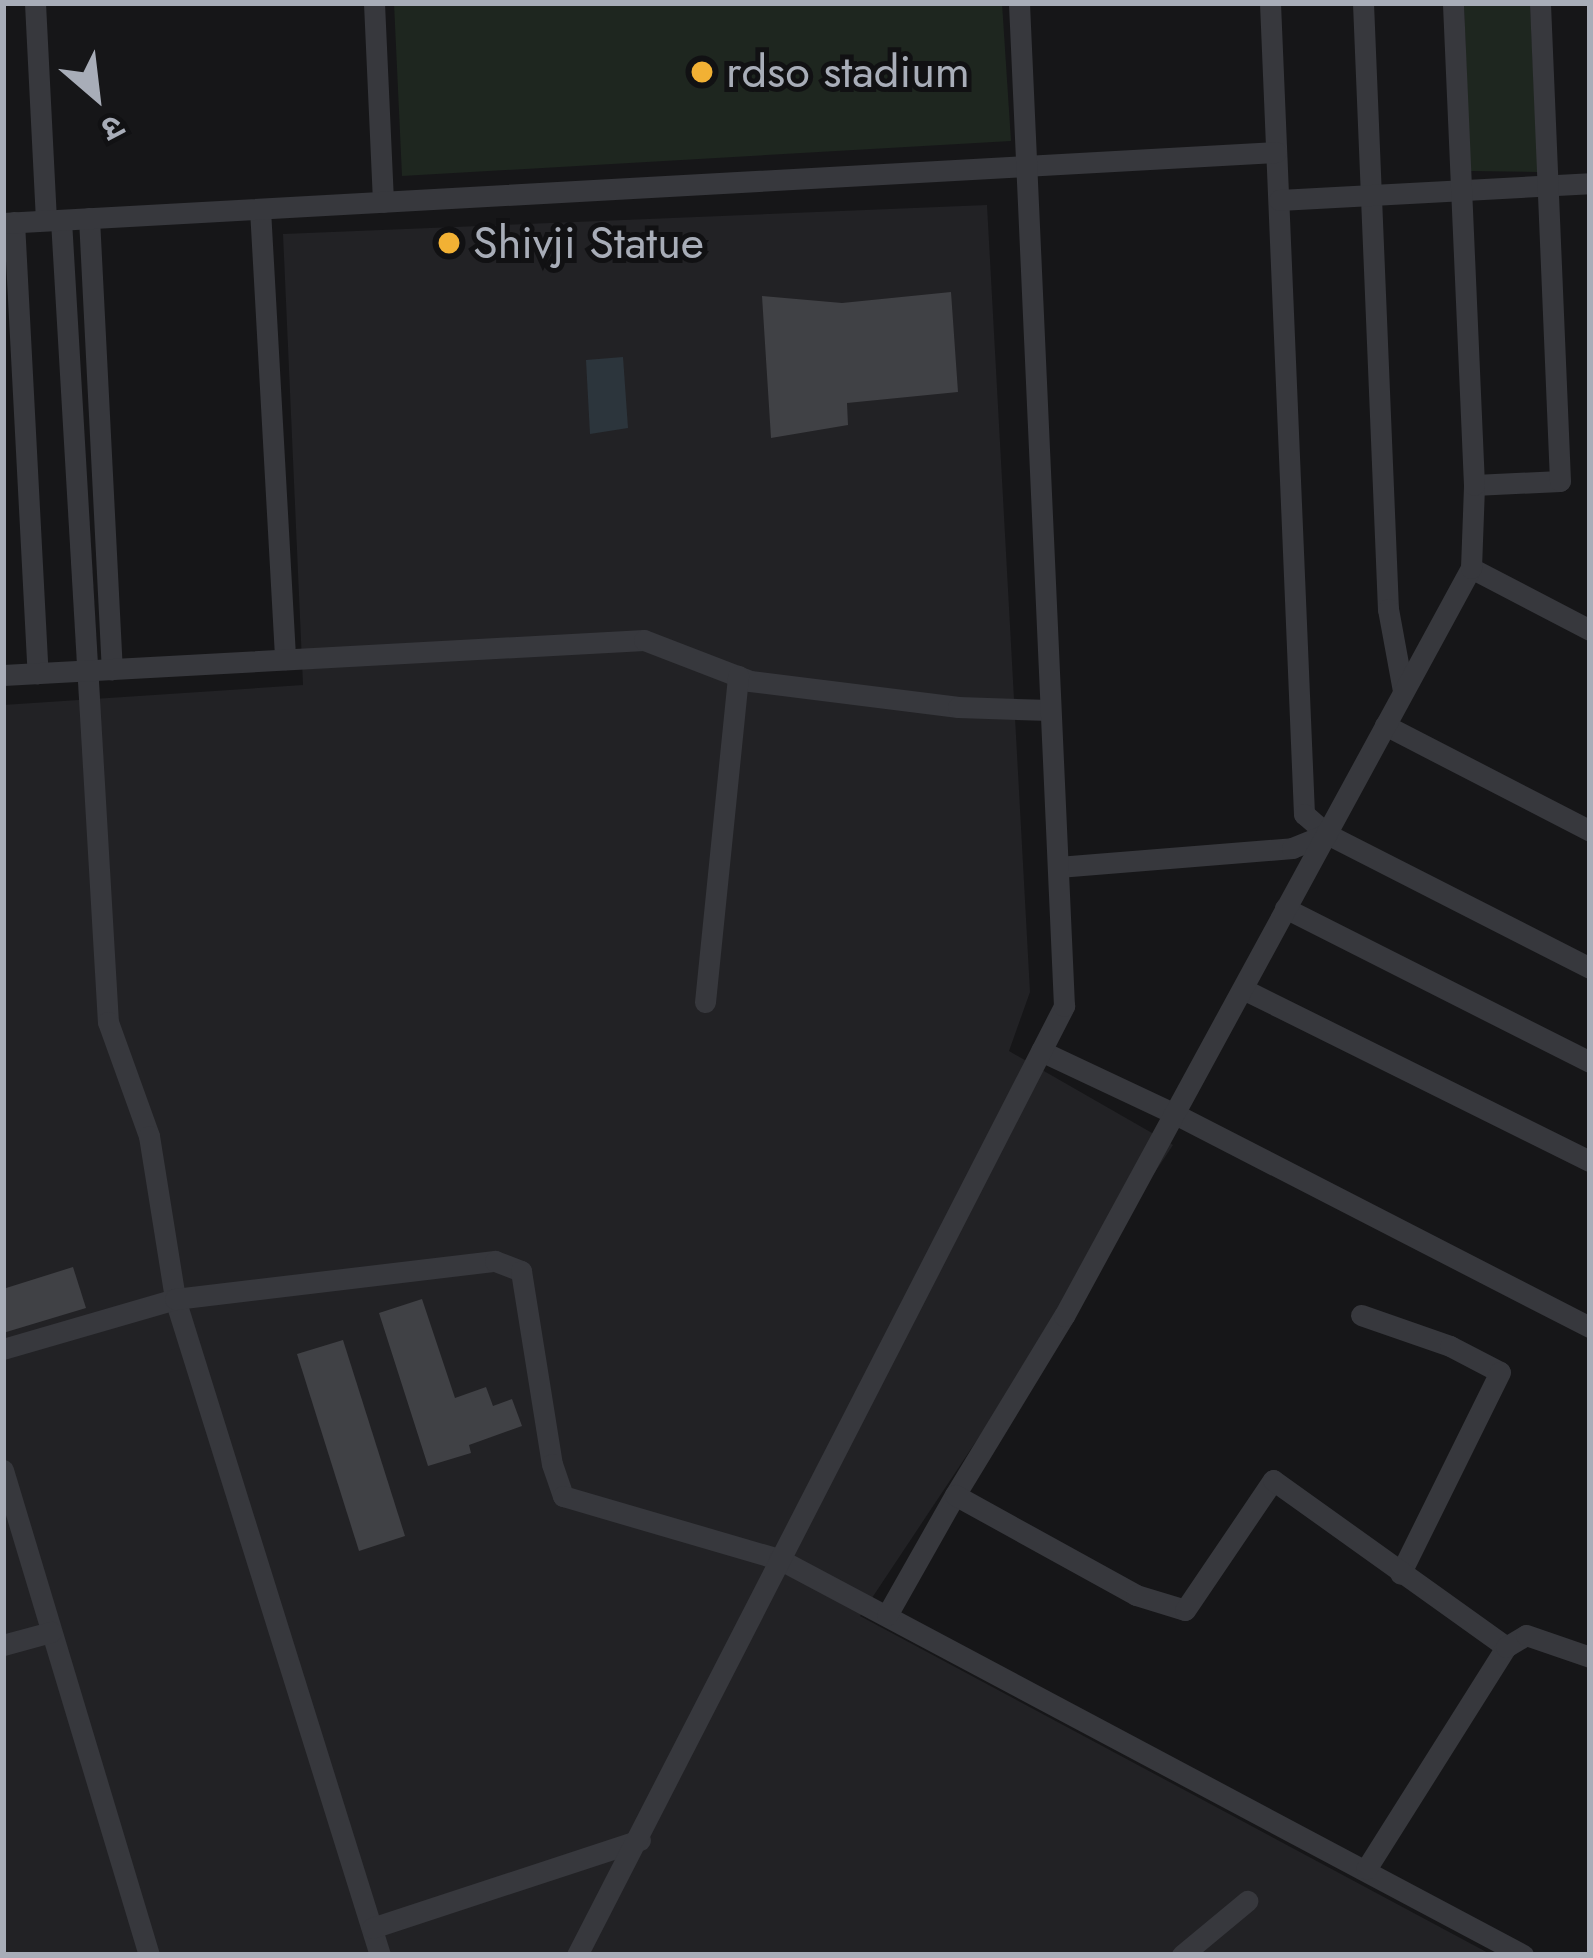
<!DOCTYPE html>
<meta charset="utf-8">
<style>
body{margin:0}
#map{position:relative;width:1593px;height:1958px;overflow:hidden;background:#161618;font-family:Jost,"Noto Sans Devanagari",sans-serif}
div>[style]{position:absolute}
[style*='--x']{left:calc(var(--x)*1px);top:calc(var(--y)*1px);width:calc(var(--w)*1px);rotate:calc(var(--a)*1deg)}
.built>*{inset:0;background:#222225}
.green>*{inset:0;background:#1e261f}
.water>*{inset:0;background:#2c353c}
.building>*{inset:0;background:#404145}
.minor>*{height:21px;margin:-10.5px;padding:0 10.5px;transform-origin:10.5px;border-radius:10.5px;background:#37383d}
.dots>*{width:33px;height:33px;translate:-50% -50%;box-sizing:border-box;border:6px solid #111113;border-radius:50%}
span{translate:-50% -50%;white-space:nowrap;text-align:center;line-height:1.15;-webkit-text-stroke:10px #111113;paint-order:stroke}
.poi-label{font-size:45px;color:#a8adb8}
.left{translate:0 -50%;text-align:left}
.frame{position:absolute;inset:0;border:6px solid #a8adb8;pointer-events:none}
.north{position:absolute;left:36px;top:36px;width:120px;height:120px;-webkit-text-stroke:9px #111113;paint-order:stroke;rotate:152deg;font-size:33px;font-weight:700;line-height:48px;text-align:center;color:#a8adb8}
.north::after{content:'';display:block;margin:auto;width:42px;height:54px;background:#a8adb8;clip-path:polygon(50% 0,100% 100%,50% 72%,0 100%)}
</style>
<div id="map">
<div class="built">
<div style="clip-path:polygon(987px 205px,1030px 992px,1009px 1051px,1173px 1145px,860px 1616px,1492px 1955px,3px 1955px,3px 705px,303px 685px,283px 234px)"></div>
</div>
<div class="green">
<div style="clip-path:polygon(394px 3px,1002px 3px,1011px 141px,402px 176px)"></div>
<div style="clip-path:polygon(1464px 3px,1530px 3px,1538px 172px,1470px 171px)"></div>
</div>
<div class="water">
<div style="clip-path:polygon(623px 357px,628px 428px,590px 434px,586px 360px)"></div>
</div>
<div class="building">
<div style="clip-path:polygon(951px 292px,958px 392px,847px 403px,848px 425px,771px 438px,762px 296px,842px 303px)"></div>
<div style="clip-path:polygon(73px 1267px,86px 1308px,3px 1333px,3px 1289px)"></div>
<div style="clip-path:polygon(422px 1299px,455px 1398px,486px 1387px,493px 1406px,512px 1399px,522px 1426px,469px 1445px,471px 1453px,428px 1466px,379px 1313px)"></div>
<div style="clip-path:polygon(343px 1340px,405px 1536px,359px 1551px,297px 1354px)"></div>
</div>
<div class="minor">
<div style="--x:35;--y:3;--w:217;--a:87.1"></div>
<div style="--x:374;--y:3;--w:199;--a:87.4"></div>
<div style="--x:1270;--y:3;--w:812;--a:87.6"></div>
<div style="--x:1304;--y:814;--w:30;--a:41"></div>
<div style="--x:1327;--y:834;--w:295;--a:27"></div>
<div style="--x:1363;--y:3;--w:607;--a:87.64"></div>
<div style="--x:1388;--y:609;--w:83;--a:79.6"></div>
<div style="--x:1279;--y:200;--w:311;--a:-3.1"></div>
<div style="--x:260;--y:209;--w:451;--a:86.8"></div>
<div style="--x:89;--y:218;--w:452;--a:87.1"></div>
<div style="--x:61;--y:220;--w:803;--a:86.65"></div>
<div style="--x:108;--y:1022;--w:121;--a:70.2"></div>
<div style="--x:149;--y:1136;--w:165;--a:80.9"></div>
<div style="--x:175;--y:1299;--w:687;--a:72.65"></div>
<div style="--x:14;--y:222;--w:452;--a:87"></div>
<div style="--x:3;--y:223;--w:1275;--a:-3.19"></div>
<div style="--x:1474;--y:485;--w:86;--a:-2.7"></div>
<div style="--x:1560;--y:481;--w:478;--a:-92.4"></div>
<div style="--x:1471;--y:568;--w:134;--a:27.5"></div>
<div style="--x:3;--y:675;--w:642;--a:-3.13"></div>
<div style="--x:644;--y:640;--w:114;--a:21.1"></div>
<div style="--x:750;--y:681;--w:210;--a:7.1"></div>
<div style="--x:958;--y:707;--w:92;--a:1.9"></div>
<div style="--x:1385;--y:725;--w:231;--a:27.3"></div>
<div style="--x:1058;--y:867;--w:235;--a:-4.6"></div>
<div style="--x:1292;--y:848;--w:38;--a:-22"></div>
<div style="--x:1285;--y:908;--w:342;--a:26.8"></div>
<div style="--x:1243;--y:989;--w:387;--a:26.4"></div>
<div style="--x:705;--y:1002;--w:328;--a:-84.2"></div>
<div style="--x:1041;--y:1051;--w:148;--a:25.2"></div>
<div style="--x:1175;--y:1114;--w:466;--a:27.2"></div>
<div style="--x:1361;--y:1315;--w:94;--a:19.2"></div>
<div style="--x:1450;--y:1346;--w:56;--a:27.5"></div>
<div style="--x:1500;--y:1372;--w:225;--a:116.3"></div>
<div style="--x:3;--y:1349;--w:179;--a:-16.2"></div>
<div style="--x:175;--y:1299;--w:322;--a:-6.8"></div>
<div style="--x:495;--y:1261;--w:28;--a:21"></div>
<div style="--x:521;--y:1271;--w:195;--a:80.9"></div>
<div style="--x:552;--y:1464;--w:34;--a:71"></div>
<div style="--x:563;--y:1496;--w:225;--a:16.3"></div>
<div style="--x:779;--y:1559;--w:843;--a:28.02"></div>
<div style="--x:3;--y:1470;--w:506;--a:73.25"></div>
<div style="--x:955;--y:1495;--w:210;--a:-58.7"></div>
<div style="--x:1064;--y:1316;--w:852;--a:-61.45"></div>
<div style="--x:1471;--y:568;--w:83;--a:-87.9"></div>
<div style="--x:1474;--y:485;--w:482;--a:-92.5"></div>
<div style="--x:887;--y:1615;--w:138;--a:-60.5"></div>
<div style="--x:955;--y:1495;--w:207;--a:28.9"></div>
<div style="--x:1136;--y:1595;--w:51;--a:17"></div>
<div style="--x:1185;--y:1610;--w:157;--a:-55.9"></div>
<div style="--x:1273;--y:1480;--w:287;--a:35.6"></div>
<div style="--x:1506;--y:1647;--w:262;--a:122.2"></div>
<div style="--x:3;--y:1645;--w:50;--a:-15.2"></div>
<div style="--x:1506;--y:1647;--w:23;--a:-31"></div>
<div style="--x:1526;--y:1635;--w:68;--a:19"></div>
<div style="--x:372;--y:1928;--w:282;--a:-18.2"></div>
<div style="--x:577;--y:1955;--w:1067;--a:-62.83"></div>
<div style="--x:1064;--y:1006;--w:1004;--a:-92.57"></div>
<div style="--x:1182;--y:1955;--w:85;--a:-39.7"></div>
</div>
<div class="dots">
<div style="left:702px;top:72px;background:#f2b134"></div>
<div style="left:449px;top:243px;background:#f2b134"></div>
</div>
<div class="poi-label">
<span class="left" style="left:726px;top:72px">rdso stadium</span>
<span class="left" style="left:473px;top:243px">Shivji Statue</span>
</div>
<div class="frame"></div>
<div class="north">उ</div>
</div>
